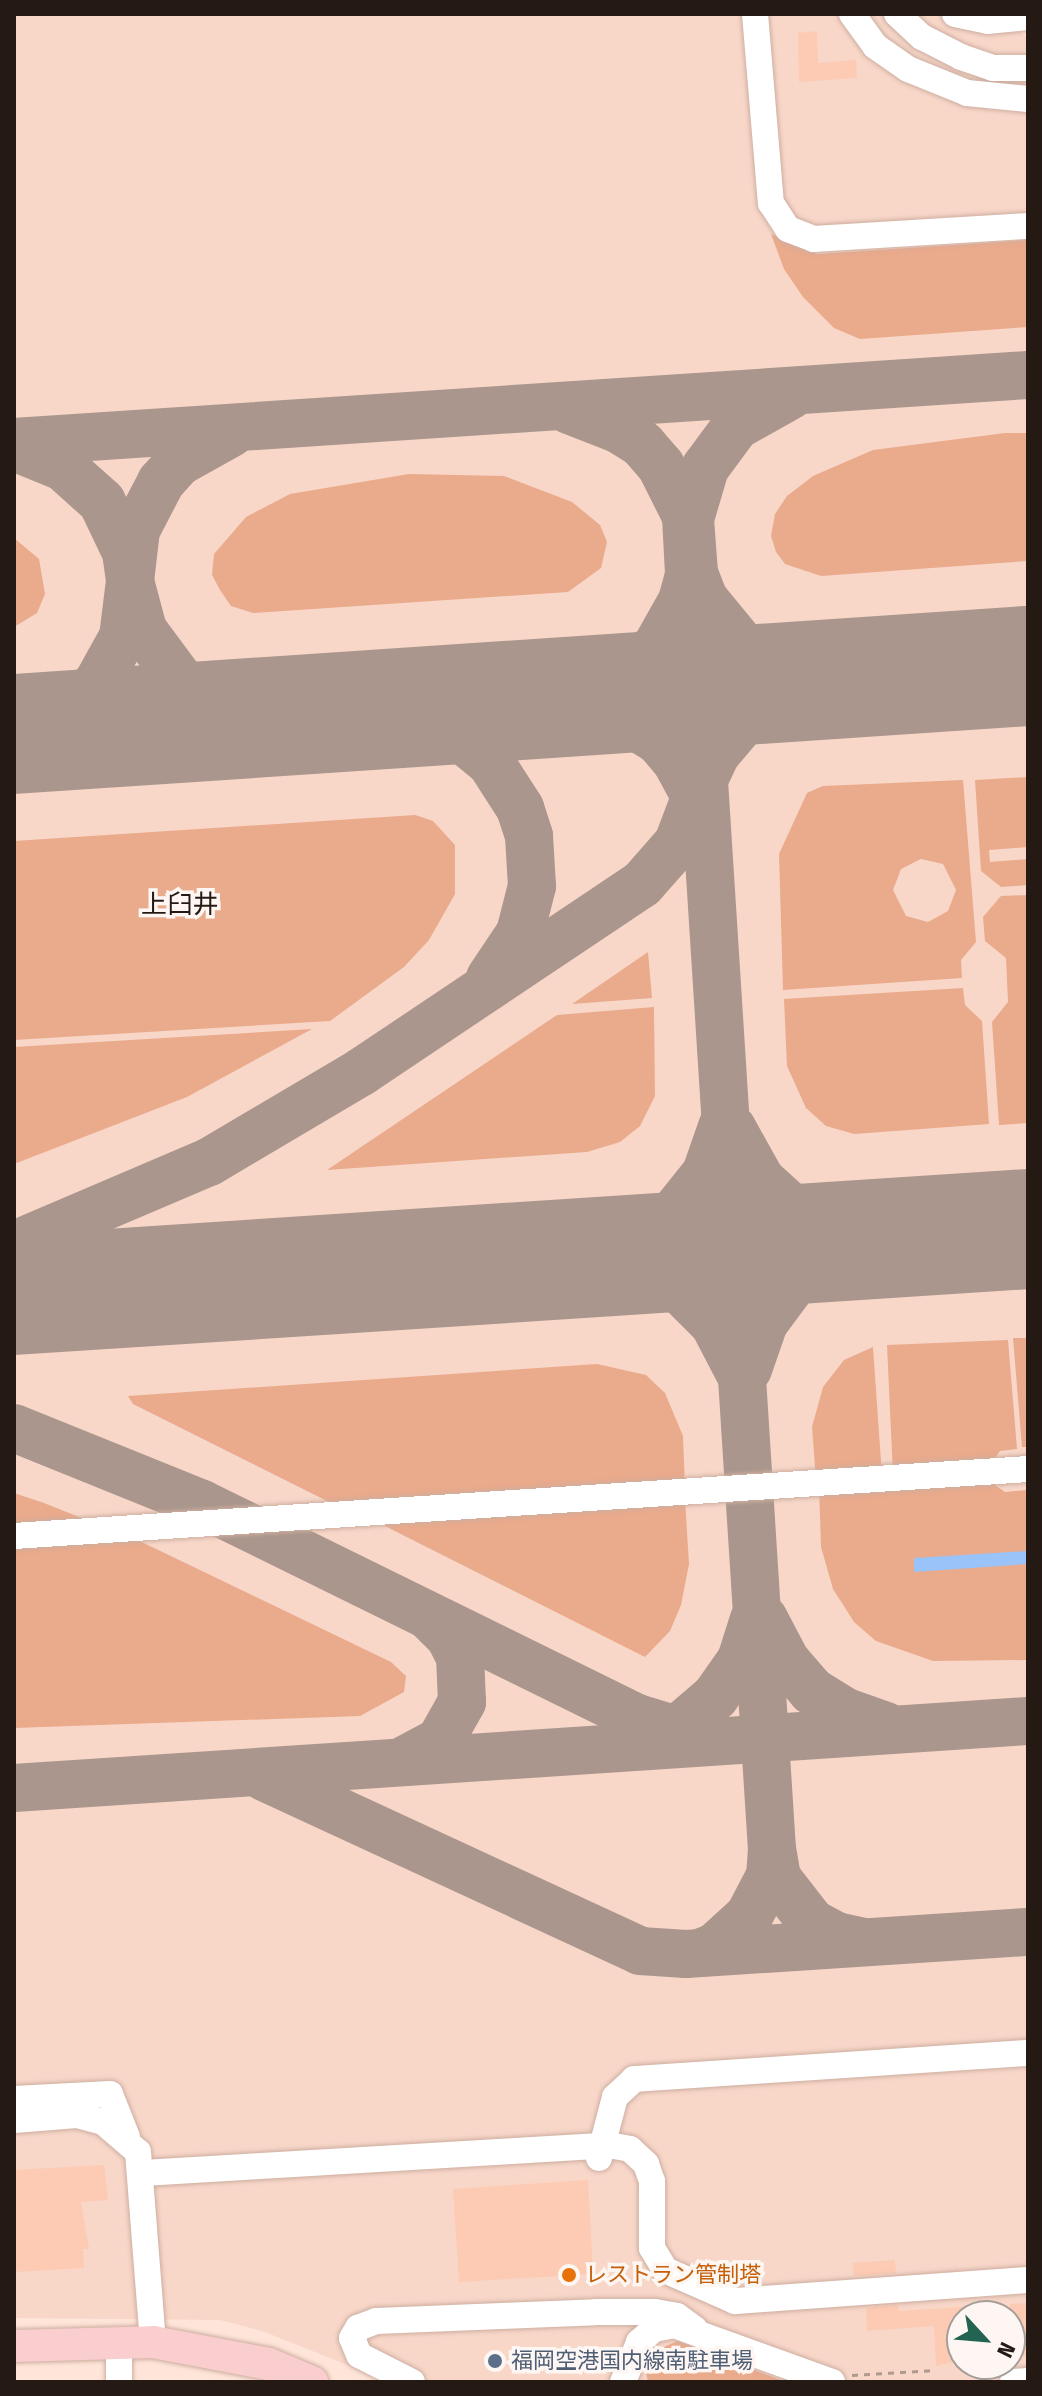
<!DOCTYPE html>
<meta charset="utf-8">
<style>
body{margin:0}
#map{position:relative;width:1042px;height:2396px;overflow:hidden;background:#ffe5d9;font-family:"Fira Sans Condensed","Noto Sans JP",sans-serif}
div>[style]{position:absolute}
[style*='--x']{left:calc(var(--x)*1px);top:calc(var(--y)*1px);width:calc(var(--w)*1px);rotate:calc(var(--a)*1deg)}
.built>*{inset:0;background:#f8d7c9}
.green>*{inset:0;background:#eaaa8c}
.water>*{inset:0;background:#9ac3f9}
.taxiway>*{height:48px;margin:-24px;padding:0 24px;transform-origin:24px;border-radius:24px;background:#aa968c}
.runway>*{height:120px;margin:-60px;padding:0 60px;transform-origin:60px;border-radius:60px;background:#aa968c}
.building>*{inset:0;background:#fdcab3}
.path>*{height:3px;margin-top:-1.5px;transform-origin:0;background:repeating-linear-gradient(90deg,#af9a90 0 6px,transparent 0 12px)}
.roads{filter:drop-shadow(0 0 2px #cdaea0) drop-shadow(0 0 2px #cdaea0)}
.minor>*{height:26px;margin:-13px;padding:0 13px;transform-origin:13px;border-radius:13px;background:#fff}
.major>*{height:32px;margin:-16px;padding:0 16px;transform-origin:16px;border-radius:16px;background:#facece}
.dots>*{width:22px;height:22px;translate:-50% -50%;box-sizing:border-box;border:4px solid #fdf6f3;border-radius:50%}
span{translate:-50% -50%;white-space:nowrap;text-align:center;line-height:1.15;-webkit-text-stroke:7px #fdf6f3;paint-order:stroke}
.food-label{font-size:22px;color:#c56008}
.left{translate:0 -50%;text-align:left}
.service-label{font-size:22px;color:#4e5e75}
.quarter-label{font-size:26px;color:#241913}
.frame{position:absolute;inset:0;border:16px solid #241913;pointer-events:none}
.north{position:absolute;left:946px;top:2300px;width:80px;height:80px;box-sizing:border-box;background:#fdf6f3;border:2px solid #a69e99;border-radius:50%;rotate:116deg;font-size:22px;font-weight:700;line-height:32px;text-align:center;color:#241913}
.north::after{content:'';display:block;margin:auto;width:28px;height:36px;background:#226352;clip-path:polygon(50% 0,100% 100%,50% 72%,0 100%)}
</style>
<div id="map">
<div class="built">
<div style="clip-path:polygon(evenodd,14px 14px,996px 14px,1028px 38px,1028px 2382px,390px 2382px,262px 2331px,220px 2320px,14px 2318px,14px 14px,962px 2316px,1010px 2316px,1010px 2364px,962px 2364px,962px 2316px)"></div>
</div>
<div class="green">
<div style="clip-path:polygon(771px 234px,817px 254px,1028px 240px,1028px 327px,860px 339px,834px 328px,803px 297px,784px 269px)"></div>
<div style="clip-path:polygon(1005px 433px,1028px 433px,1028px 561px,821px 576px,785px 564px,776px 552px,771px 536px,775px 514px,787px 496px,813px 476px,873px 450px)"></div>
<div style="clip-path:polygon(409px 474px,504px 476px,572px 502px,600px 525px,607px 542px,601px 568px,568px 592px,253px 613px,231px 606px,220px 590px,212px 575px,214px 554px,246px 517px,290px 494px)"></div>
<div style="clip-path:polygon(14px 538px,39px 559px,45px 594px,37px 613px,14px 627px)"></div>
<div style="clip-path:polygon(1028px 777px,1028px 847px,989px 850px,990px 862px,1028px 859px,1028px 885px,1001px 887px,981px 871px,975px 780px)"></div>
<div style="clip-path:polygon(evenodd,963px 780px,976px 942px,961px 960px,962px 978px,783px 990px,779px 854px,807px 793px,823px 786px,963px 780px,921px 859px,943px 864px,956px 890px,948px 911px,928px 922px,906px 916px,893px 890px,901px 869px,921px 859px)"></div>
<div style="clip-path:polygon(415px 815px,433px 821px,455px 845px,455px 894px,429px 940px,404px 967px,330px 1021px,14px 1040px,14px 841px)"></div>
<div style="clip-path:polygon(1028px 895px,1028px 1123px,999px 1125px,992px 1022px,1008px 1002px,1006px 958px,985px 941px,983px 917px,1001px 896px)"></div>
<div style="clip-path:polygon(648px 952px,652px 998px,572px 1004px)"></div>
<div style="clip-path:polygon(963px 988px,965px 1005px,982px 1021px,989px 1124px,854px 1134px,826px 1126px,806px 1108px,787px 1066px,784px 999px)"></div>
<div style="clip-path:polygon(654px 1007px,655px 1096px,640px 1126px,620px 1142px,587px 1152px,327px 1170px,557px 1015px)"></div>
<div style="clip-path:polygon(312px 1029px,187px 1097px,14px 1164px,14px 1047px)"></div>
<div style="clip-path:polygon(1013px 1338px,1028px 1338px,1028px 1447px,1022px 1447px)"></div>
<div style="clip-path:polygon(1008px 1340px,1017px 1449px,1000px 1451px,987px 1469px,893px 1475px,887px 1345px)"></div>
<div style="clip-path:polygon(873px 1347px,882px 1476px,816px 1480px,812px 1427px,823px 1387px,844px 1360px)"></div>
<div style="clip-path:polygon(597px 1364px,646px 1375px,665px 1393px,683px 1436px,685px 1488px,345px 1510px,133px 1404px,128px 1396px)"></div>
<div style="clip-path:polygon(982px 1476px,1005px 1492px,1028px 1490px,1028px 1660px,933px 1661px,876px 1641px,854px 1622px,833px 1589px,821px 1547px,819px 1487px)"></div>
<div style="clip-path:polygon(14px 1493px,44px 1503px,89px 1521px,14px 1533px)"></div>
<div style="clip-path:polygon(685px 1499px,689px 1564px,681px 1605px,670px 1631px,645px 1657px,371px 1519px)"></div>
<div style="clip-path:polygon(123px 1533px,391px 1662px,406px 1676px,404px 1692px,360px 1716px,14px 1728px,14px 1540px)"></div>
<div style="clip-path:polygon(678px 2341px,786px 2382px,648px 2382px,645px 2368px,652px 2352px)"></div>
</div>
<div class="water">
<div style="clip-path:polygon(1028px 1551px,1028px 1564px,914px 1572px,914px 1558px)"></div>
</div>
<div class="taxiway">
<div style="--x:791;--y:395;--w:63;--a:150.6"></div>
<div style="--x:736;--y:426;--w:52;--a:126.4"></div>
<div style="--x:705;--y:468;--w:53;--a:106.4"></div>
<div style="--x:690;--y:519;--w:54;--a:85.8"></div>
<div style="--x:694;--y:573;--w:28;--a:69"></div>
<div style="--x:704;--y:599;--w:58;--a:50.6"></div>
<div style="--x:741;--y:644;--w:56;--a:29.7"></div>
<div style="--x:790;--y:672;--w:53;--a:7.5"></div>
<div style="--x:231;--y:433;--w:60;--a:150.9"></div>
<div style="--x:179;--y:462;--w:27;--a:132"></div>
<div style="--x:161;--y:482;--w:54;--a:117.5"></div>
<div style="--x:136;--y:530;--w:51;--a:96.7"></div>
<div style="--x:130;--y:581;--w:51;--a:75.1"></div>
<div style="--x:143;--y:630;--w:62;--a:53.5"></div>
<div style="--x:180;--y:680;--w:53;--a:30.4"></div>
<div style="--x:226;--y:707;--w:55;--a:9.5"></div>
<div style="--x:14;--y:442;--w:1016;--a:-3.78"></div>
<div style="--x:14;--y:447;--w:53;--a:22.2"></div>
<div style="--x:63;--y:467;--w:52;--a:41.9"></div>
<div style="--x:102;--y:502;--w:55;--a:64.4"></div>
<div style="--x:126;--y:552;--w:29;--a:82"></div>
<div style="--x:130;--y:581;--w:56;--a:97.1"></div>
<div style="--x:123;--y:637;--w:54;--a:119"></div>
<div style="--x:97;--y:684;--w:56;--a:141.5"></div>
<div style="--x:53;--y:719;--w:41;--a:161.6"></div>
<div style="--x:689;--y:545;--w:1307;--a:86.36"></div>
<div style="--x:772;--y:1849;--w:27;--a:94"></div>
<div style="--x:770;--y:1876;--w:45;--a:117.7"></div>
<div style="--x:749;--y:1916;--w:46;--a:137.6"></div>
<div style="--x:715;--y:1947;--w:17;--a:159"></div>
<div style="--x:557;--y:697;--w:56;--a:-14.5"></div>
<div style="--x:611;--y:683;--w:58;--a:-38.7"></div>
<div style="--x:656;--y:647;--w:53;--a:-60.5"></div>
<div style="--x:682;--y:601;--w:28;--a:-75"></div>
<div style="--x:689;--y:574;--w:58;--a:-93"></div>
<div style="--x:686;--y:516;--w:56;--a:-116.6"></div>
<div style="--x:661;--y:466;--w:29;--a:-131"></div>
<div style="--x:642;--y:444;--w:26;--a:-148"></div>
<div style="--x:620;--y:430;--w:55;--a:-158.6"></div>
<div style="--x:558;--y:698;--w:55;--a:13.8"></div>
<div style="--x:611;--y:711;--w:57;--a:32"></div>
<div style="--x:659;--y:741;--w:26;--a:50"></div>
<div style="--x:676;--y:761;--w:52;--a:61.5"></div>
<div style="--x:375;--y:710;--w:53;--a:9.8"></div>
<div style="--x:427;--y:719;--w:26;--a:25"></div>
<div style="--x:451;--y:730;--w:52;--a:39.5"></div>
<div style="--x:491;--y:763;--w:54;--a:57.2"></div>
<div style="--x:520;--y:808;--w:29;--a:72"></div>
<div style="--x:529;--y:836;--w:50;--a:86.6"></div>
<div style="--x:532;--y:886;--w:49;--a:104.3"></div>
<div style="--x:520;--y:933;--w:54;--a:123.7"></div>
<div style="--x:701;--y:786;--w:35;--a:-65"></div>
<div style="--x:716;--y:754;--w:42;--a:-49.8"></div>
<div style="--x:743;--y:722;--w:44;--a:-35.8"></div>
<div style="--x:779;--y:696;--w:46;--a:-20.4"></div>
<div style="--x:732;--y:1128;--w:60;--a:60.9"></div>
<div style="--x:761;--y:1180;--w:45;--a:42.3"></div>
<div style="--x:794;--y:1210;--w:45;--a:26.6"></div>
<div style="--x:834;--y:1230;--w:44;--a:10.5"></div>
<div style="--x:899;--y:1237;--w:129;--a:3.1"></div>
<div style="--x:14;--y:1245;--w:212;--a:-23.1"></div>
<div style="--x:209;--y:1162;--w:177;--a:-30.6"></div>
<div style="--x:361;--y:1072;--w:338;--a:-33.8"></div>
<div style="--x:642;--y:884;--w:55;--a:-48.7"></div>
<div style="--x:678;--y:843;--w:60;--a:-69.4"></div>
<div style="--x:585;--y:1257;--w:37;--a:-14"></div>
<div style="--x:621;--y:1248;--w:57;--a:-31.5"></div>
<div style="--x:670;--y:1218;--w:58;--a:-51.3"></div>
<div style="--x:706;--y:1173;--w:49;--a:-70.8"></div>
<div style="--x:584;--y:1258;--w:51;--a:9.1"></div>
<div style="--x:634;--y:1266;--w:51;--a:27.1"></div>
<div style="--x:679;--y:1289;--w:49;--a:45"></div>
<div style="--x:714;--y:1324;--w:52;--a:62.4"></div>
<div style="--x:748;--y:1369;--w:49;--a:-70.8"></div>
<div style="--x:764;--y:1323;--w:49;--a:-53.4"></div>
<div style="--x:793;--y:1284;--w:48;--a:-37.3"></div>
<div style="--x:831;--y:1255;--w:49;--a:-20.3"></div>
<div style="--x:14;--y:1428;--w:203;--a:22"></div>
<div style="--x:202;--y:1504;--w:482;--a:26.2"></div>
<div style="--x:634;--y:1717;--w:59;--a:16.9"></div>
<div style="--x:764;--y:1619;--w:47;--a:62.4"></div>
<div style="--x:786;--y:1661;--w:40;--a:49"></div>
<div style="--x:812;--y:1691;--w:40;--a:32"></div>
<div style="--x:846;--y:1712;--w:42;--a:19.3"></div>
<div style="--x:651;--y:1741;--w:34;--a:-27"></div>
<div style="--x:681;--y:1726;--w:45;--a:-40.5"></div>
<div style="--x:715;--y:1697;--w:45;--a:-54.9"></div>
<div style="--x:741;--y:1660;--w:43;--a:-72.4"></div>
<div style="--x:401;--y:1762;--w:44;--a:-28.3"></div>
<div style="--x:440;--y:1741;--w:45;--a:-60.6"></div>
<div style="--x:462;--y:1702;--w:45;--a:-92.5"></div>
<div style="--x:460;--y:1657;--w:22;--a:-117"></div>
<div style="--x:450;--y:1637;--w:28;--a:-135"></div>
<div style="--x:264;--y:1777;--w:414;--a:24.8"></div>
<div style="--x:640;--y:1951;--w:46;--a:3.7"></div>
<div style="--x:686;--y:1954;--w:343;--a:-3.7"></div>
<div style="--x:14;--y:1788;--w:1016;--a:-3.78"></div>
<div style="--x:772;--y:1849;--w:29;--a:80"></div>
<div style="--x:777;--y:1878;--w:57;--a:52.1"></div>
<div style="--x:812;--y:1923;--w:27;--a:28"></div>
<div style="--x:836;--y:1936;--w:25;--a:12"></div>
</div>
<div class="runway">
<div style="--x:14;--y:734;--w:1016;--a:-3.84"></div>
<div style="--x:14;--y:1295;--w:1016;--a:-3.72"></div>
</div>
<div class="building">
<div style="clip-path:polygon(817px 31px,818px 63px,856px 60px,857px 78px,799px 82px,798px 33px)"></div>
<div style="clip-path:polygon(104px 2165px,108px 2200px,81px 2202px,89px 2249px,83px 2249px,84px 2268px,14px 2272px,14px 2170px)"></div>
<div style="clip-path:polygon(588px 2180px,593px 2274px,459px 2282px,453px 2189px)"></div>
<div style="clip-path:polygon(895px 2260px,896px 2273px,854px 2276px,853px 2263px)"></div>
<div style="clip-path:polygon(1028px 2303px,1028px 2355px,1010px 2357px,1010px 2304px)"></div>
<div style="clip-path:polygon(898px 2305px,899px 2311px,962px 2307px,962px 2360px,936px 2366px,934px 2326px,867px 2331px,866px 2308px)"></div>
</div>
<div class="path">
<div style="--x:852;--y:2375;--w:84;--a:-3.4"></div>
</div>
<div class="roads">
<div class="minor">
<div style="--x:755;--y:14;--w:190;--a:85.2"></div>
<div style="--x:771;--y:203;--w:31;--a:57"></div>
<div style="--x:788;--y:229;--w:28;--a:21"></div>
<div style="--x:814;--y:239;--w:214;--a:-3.5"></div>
<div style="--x:852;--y:14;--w:39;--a:54"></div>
<div style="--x:875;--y:46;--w:40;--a:34.9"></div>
<div style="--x:908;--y:69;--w:64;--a:22.1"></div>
<div style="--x:967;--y:93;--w:61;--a:5.6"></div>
<div style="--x:897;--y:14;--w:34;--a:43"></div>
<div style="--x:922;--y:37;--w:44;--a:27.1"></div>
<div style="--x:961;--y:57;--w:34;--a:19"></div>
<div style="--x:993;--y:68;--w:35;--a:0"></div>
<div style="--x:955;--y:14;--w:33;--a:12"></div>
<div style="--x:987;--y:21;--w:41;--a:-5.6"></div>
<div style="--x:14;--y:1536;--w:1016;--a:-3.78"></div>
<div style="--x:14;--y:2099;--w:96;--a:-3"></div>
<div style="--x:110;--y:2094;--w:46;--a:68.4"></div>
<div style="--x:14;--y:2120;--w:63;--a:-4.5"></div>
<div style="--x:77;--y:2115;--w:27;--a:15"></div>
<div style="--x:103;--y:2122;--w:46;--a:40.6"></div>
<div style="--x:138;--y:2152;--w:191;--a:85.5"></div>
<div style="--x:599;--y:2158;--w:63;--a:-75.3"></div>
<div style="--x:615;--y:2097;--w:26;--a:-43"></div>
<div style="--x:634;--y:2079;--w:395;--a:-3.8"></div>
<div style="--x:143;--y:2173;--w:466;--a:-3.4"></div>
<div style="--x:608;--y:2145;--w:22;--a:10"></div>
<div style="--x:630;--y:2149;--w:22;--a:43"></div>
<div style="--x:646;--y:2164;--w:18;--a:71"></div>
<div style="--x:652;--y:2181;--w:67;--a:90"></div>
<div style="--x:652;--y:2248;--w:26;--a:59"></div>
<div style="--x:665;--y:2270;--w:77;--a:23.9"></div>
<div style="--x:735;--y:2301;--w:294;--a:-4.1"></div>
<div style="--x:119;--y:2343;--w:39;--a:90"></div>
<div style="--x:412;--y:2382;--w:59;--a:-153"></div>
<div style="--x:359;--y:2355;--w:18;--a:-112"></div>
<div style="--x:352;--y:2338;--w:12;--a:-59"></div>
<div style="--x:358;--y:2328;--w:19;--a:-21"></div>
<div style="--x:376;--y:2321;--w:220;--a:-2.3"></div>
<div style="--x:596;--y:2312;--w:59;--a:0"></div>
<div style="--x:655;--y:2312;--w:22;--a:10"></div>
<div style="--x:677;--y:2316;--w:22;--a:36"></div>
<div style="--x:623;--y:2382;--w:43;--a:-68.2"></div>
<div style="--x:639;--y:2342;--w:20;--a:-41"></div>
<div style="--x:654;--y:2329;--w:20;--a:-11"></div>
<div style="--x:674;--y:2325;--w:168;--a:19.8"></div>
<div style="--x:1013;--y:2382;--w:15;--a:-4"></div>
</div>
<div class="major">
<div style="--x:14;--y:2346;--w:139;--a:-1.6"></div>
<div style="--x:153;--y:2342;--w:118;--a:10.7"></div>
<div style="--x:269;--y:2364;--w:47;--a:22.7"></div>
</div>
</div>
<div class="dots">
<div style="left:569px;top:2275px;background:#e8710a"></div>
<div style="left:495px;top:2361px;background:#5c6f8a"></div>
</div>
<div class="food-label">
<span class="left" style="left:585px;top:2275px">レストラン管制塔</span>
</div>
<div class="service-label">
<span class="left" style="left:511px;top:2361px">福岡空港国内線南駐車場</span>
</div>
<div class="quarter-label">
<span style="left:180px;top:905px">上臼井</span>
</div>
<div class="frame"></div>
<div class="north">N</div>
</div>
